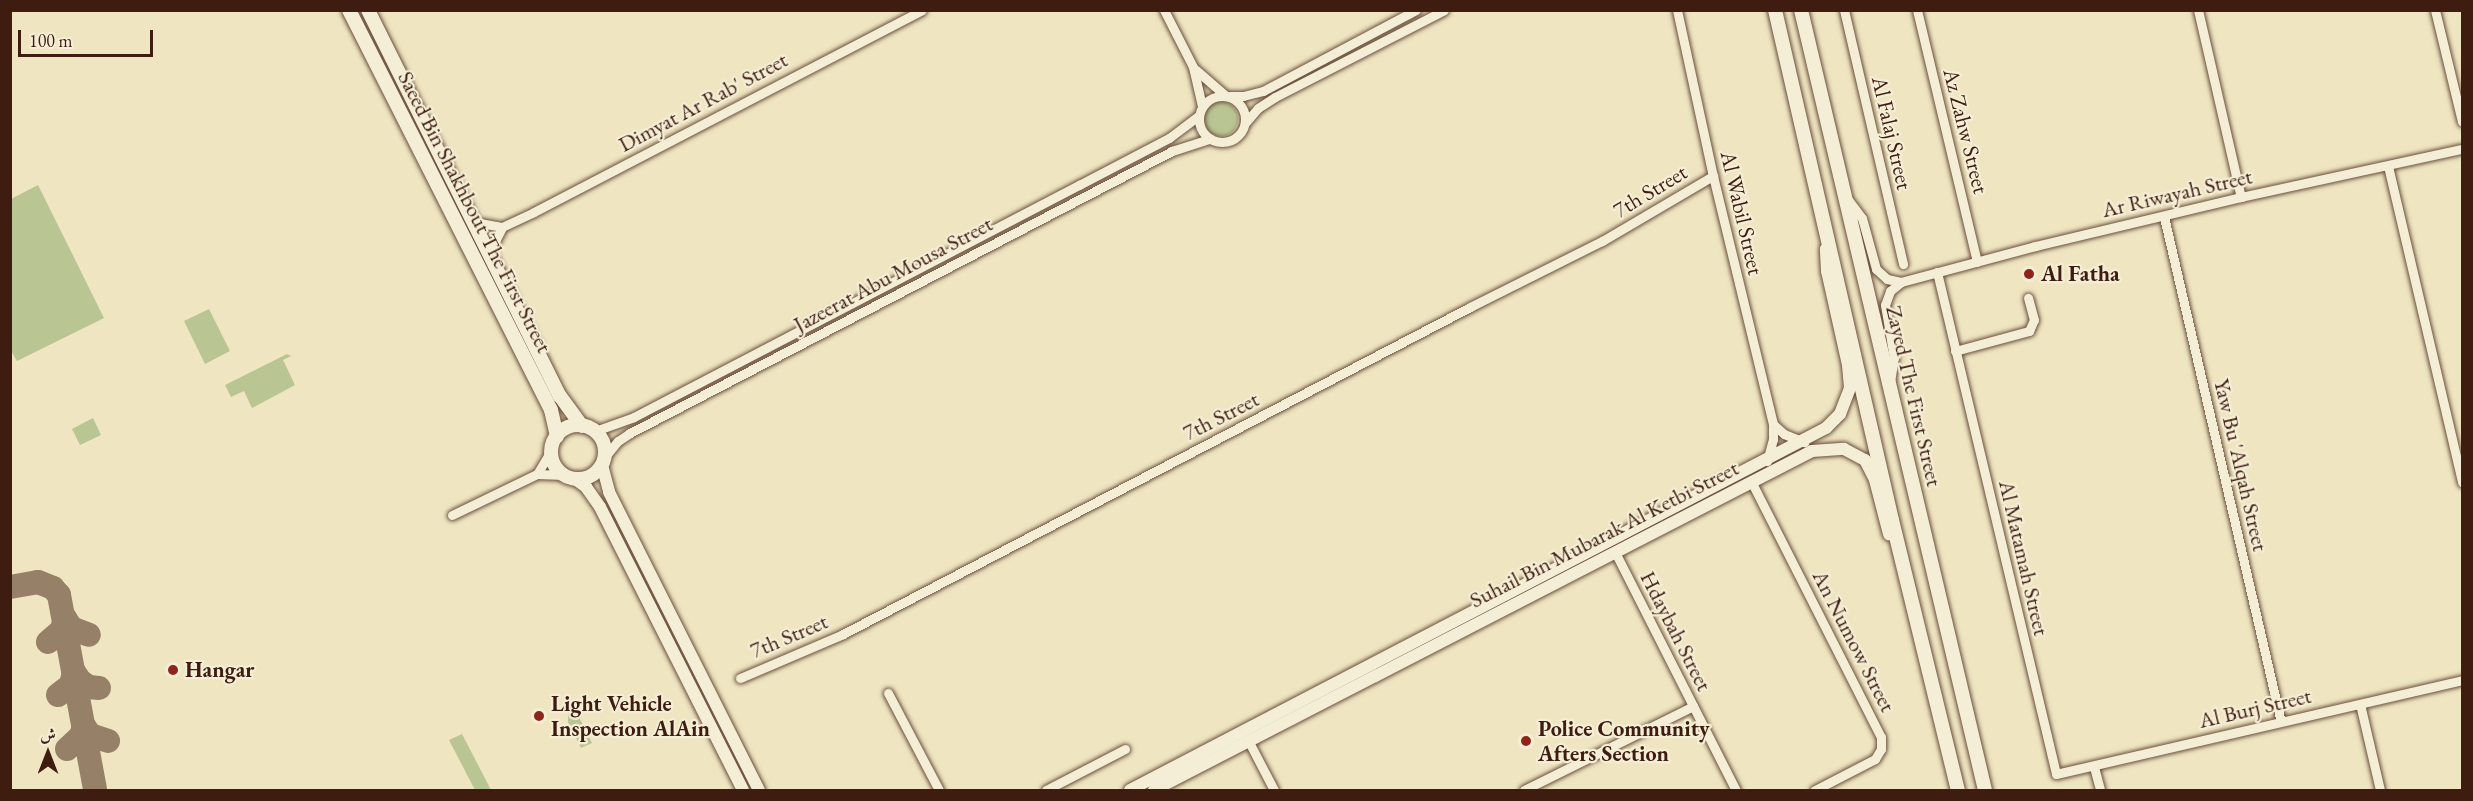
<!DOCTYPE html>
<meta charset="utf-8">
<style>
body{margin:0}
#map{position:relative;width:2473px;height:801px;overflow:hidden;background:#efe5c1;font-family:"EB Garamond",Amiri,serif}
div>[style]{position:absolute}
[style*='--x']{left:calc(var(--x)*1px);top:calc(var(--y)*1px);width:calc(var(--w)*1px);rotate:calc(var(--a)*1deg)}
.green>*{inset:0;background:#b9c593}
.round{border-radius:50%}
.taxiway>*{height:24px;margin:-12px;padding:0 12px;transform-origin:12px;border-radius:12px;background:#968168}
.roads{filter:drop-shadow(0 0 2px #6a4f3c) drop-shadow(0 0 2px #6a4f3c)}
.minor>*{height:9px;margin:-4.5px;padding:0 4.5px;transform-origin:4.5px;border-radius:4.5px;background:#f5eed7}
.minor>.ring{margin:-4.5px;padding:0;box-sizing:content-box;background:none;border:9px solid #f5eed7;border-radius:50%}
.tertiary>*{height:12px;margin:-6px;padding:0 6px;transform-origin:6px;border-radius:6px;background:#f5eed7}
.secondary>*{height:14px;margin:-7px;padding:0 7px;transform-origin:7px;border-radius:7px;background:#f5eed7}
.secondary>.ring{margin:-7px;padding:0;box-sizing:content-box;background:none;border:14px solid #f5eed7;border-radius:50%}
.dots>*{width:16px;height:16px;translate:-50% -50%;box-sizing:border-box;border:3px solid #f5eed7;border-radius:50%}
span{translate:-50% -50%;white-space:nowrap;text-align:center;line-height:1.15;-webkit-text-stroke:4.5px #f5eed7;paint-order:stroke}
.street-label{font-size:22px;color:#3e1d10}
.poi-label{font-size:22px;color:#3e1d10;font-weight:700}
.left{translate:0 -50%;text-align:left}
.frame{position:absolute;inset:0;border:12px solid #3e1d10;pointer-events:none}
.north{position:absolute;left:18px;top:723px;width:60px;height:60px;-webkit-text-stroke:4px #f5eed7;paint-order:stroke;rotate:0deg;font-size:16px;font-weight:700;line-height:24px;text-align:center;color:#3e1d10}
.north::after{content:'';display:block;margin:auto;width:21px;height:27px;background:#3e1d10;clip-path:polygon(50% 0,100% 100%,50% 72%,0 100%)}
.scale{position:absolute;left:18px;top:30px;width:135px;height:27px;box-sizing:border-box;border:3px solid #3e1d10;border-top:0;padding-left:8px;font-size:18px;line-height:21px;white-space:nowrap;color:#3e1d10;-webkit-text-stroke:4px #f5eed7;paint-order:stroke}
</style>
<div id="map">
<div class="green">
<div class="round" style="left:1204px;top:102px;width:34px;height:34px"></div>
<div style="clip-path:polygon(38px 185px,104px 318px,17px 361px,10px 349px,11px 199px)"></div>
<div style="clip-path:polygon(209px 309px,230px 351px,205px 364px,184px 321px)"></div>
<div style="clip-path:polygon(287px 354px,291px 356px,283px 360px,295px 385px,252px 408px,244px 391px,231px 397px,225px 385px)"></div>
<div style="clip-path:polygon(93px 418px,101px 435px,80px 445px,72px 429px)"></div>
<div style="clip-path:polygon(573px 705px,592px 743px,581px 748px,568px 722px,568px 708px)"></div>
<div style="clip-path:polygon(462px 734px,491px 790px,475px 790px,449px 740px)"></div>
</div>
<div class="taxiway">
<div style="--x:10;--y:587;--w:28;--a:-10"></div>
<div style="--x:38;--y:582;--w:16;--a:22"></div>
<div style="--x:53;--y:588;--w:9;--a:49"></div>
<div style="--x:59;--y:595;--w:198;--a:79.5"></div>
<div style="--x:48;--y:642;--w:18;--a:-41"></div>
<div style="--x:62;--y:630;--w:12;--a:-76"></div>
<div style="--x:65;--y:618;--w:12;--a:59"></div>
<div style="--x:71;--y:628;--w:19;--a:21"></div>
<div style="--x:58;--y:695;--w:16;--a:-38"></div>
<div style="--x:71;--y:685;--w:13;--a:-77"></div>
<div style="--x:74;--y:672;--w:11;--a:56"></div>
<div style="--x:80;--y:681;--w:11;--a:34"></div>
<div style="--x:89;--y:687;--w:10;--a:6"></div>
<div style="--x:67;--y:749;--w:19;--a:-43"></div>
<div style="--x:81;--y:736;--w:10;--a:-73"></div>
<div style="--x:84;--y:726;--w:11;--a:56"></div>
<div style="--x:90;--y:735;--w:19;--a:18"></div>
</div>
<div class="roads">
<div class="minor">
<div style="--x:1164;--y:10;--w:64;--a:63"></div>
<div style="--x:1193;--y:67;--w:39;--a:77"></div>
<div style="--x:1677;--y:10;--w:170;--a:77.8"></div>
<div style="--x:1713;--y:176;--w:255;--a:76.4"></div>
<div style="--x:1773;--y:424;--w:15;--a:90"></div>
<div style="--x:1773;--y:439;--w:23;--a:105"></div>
<div style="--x:1844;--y:10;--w:261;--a:76.9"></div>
<div style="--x:1917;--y:10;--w:259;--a:76.6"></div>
<div style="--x:2198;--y:10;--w:192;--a:77.1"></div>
<div style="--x:2435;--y:10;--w:115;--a:76.4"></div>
<div style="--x:1196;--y:70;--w:40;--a:41"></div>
<div class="ring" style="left:1199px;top:96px;width:37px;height:37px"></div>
<div style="--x:1230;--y:96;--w:13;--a:0"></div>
<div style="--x:1243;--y:96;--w:21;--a:-14"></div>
<div style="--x:1263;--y:91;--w:173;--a:-27.9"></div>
<div style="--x:1245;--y:123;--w:20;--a:-49"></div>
<div style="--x:1258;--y:108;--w:20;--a:-33"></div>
<div style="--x:1275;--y:97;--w:190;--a:-27.2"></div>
<div style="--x:2388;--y:166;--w:325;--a:76.8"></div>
<div style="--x:1846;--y:197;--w:26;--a:53"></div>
<div style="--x:1862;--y:218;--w:53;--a:74.6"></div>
<div style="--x:1876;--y:269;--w:15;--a:42"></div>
<div style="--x:1887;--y:279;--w:14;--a:12"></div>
<div style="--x:2164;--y:217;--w:518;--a:76.96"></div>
<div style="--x:474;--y:222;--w:28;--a:10"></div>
<div style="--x:502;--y:227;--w:35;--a:-25"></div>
<div style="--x:534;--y:212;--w:437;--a:-27.5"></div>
<div style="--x:489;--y:253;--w:29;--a:-63"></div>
<div style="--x:1937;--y:272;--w:516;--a:76.66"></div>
<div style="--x:2056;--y:774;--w:417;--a:-13"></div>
<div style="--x:1955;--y:351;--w:77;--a:-15.1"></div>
<div style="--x:2029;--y:331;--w:12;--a:-66"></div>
<div style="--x:2034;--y:320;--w:23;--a:-105"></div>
<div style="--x:1890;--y:382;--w:24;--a:-81"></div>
<div style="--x:1894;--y:358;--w:54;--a:-99.6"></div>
<div style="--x:1885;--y:305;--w:15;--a:-70"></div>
<div style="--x:1890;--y:291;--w:14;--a:-39"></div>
<div style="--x:1901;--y:282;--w:139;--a:-15"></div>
<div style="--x:2035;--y:246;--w:212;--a:-13.4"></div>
<div style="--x:2241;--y:197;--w:226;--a:-12.3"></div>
<div style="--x:1773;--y:424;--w:15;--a:42"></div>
<div style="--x:1784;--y:434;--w:22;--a:22"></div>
<div style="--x:595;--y:431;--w:41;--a:-19.7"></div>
<div style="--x:634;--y:417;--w:502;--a:-27.54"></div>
<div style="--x:1079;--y:185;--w:102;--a:-27.6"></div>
<div style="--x:1169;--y:138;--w:36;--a:-37"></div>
<div style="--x:604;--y:458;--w:22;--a:-51"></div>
<div style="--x:618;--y:441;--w:14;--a:-34"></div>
<div style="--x:630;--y:433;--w:611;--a:-27.49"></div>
<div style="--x:1172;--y:151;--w:40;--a:-18"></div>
<div style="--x:537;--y:474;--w:27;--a:-59"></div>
<div style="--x:1751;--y:481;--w:287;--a:63.1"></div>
<div style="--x:1881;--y:737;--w:12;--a:90"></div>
<div style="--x:1881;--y:749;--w:12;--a:121"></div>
<div style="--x:1875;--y:759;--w:68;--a:152.7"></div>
<div style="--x:452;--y:515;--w:94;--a:-25.8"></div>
<div style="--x:537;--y:474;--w:27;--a:2"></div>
<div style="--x:1615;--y:552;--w:267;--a:63.1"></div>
<div style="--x:740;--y:678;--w:112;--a:-23.1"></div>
<div style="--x:843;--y:634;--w:707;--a:-27.54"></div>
<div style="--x:1470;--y:307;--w:148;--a:-26.6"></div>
<div style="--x:1602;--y:241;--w:129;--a:-30.4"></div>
<div style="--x:888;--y:693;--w:110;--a:62.3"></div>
<div style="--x:2360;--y:704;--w:88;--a:76.9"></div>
<div style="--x:1249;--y:742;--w:54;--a:62.5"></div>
<div style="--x:2094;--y:767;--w:24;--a:75"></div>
<div style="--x:1046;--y:790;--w:89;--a:-27.4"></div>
<div style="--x:1524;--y:790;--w:189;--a:-26.4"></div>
</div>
<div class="tertiary">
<div style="--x:602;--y:465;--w:28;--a:75"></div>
<div style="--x:609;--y:492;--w:334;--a:63.3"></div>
<div style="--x:575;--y:479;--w:14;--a:36"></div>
<div style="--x:586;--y:487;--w:24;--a:55"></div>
<div style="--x:600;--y:507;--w:317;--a:63.2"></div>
<div style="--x:1130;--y:790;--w:785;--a:-27.48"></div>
<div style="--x:1826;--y:428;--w:20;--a:-45"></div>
<div style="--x:1840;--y:414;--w:28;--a:-69"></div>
<div style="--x:1850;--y:388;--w:23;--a:-95"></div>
<div style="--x:1848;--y:365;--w:96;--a:-102.6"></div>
<div style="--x:1827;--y:271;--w:22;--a:-93"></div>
<div style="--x:1154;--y:790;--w:740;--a:-27.26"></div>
<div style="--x:1812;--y:451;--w:32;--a:-4"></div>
<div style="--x:1844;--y:449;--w:24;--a:28"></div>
<div style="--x:1865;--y:460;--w:22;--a:63"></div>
<div style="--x:1875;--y:480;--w:56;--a:75.5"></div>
</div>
<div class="secondary">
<div style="--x:349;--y:10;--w:448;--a:63.2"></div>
<div style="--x:551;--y:410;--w:27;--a:77"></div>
<div style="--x:368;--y:10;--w:431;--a:63.6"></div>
<div style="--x:560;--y:396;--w:37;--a:54"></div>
<div style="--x:1775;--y:10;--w:523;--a:77.08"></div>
<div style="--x:1892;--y:520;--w:278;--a:76.3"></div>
<div style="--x:1801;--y:10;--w:801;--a:76.73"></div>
<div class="ring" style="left:551px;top:425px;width:40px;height:40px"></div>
</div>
</div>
<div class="dots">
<div style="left:2029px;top:274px;background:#8f2418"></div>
<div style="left:173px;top:670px;background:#8f2418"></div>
<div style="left:539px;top:716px;background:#8f2418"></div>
<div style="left:1526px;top:741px;background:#8f2418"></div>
</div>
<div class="street-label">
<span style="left:703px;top:102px;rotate:-28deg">Dimyat Ar Rab' Street</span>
<span style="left:1966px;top:131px;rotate:76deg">Az Zahw Street</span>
<span style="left:1892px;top:133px;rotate:77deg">Al Falaj Street</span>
<span style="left:1650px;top:191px;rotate:-31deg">7th Street</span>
<span style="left:2177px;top:193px;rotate:-13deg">Ar Riwayah Street</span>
<span style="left:475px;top:212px;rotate:63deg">Saeed Bin Shakhbout The First Street</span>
<span style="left:1742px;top:213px;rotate:77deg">Al Wabil Street</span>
<span style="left:893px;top:274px;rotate:-28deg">Jazeerat Abu Mousa Street</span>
<span style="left:1914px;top:396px;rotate:77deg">Zayed The First Street</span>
<span style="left:1221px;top:416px;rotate:-27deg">7th Street</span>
<span style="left:2241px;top:465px;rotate:77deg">Yaw Bu 'Alqah Street</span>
<span style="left:1604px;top:534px;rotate:-27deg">Suhail Bin Mubarak Al Ketbi Street</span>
<span style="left:2024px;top:558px;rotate:77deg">Al Matamah Street</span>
<span style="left:1676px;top:631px;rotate:63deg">Hdaybah Street</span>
<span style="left:789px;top:636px;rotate:-23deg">7th Street</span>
<span style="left:1854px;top:641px;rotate:63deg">An Numow Street</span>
<span style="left:2255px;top:708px;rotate:-13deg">Al Burj Street</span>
</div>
<div class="poi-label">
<span class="left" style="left:2041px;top:274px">Al Fatha</span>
<span class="left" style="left:185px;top:670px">Hangar</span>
<span class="left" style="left:551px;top:716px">Light Vehicle<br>Inspection AlAin</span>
<span class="left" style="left:1538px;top:741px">Police Community<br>Afters Section</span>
</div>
<div class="frame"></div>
<div class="north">ش</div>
<div class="scale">100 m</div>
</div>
